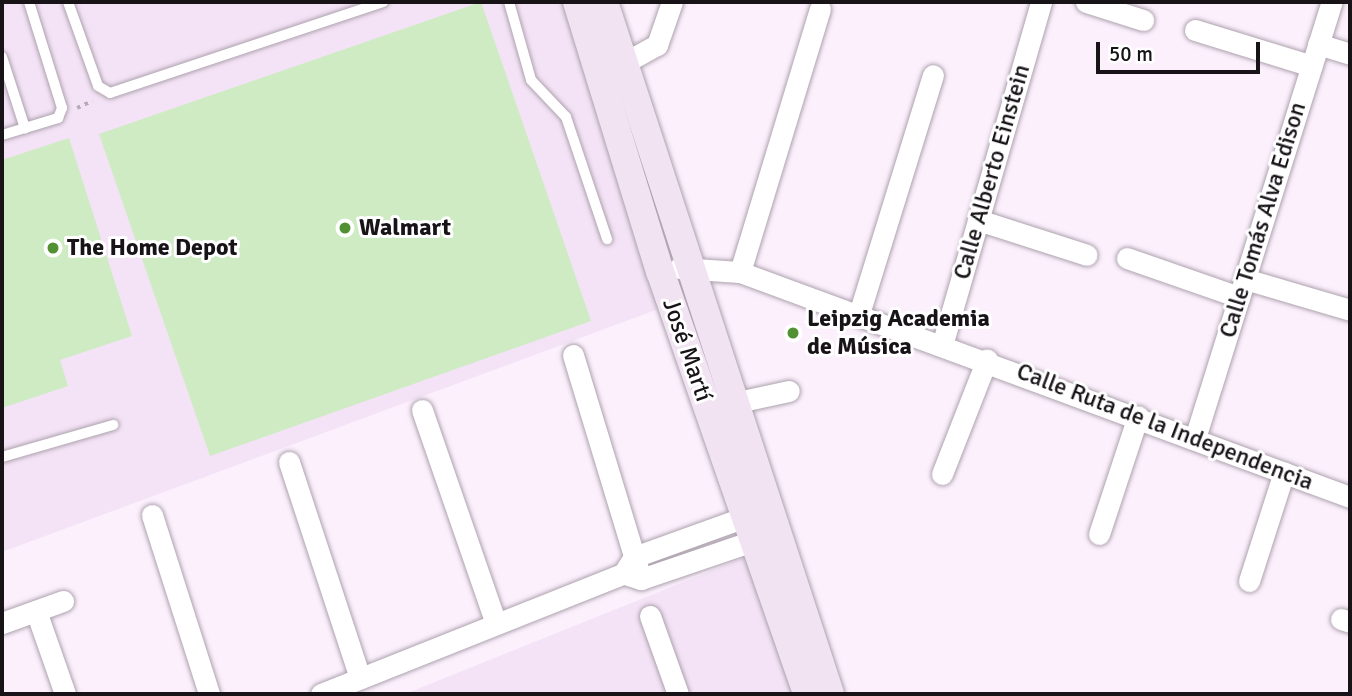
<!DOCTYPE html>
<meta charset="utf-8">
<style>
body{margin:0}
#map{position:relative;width:1352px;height:696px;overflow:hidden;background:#fcf0fd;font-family:Signika,sans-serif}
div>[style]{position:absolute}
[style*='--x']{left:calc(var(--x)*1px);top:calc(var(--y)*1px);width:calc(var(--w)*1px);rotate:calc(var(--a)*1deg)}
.built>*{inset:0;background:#f4e3f6}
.building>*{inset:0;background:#ceebc3}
.path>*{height:3.5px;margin-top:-1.75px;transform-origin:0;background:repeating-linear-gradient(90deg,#b5acb6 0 3.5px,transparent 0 8.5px)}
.roads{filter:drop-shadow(0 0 2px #ada2ae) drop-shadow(0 0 2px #ada2ae)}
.lane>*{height:10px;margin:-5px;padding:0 5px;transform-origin:5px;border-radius:5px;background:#fff}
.street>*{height:21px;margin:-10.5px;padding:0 10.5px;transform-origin:10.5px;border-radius:10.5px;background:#fff}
.secondary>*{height:28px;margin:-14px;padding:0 14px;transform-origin:14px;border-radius:14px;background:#f1e3f2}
.dots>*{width:19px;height:19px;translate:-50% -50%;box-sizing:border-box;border:4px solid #fff;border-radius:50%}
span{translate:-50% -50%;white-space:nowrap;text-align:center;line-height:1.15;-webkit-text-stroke:6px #fff;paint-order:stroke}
.street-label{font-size:24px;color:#171317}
.poi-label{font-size:24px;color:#171317;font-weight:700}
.left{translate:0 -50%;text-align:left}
.frame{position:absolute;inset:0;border:4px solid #171317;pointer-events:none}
.scale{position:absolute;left:1096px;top:42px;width:164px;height:32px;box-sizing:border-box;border:4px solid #171317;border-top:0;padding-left:9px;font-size:21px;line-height:24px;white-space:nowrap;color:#171317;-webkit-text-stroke:5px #fff;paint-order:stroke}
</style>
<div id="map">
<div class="built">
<div style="clip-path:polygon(2px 2px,569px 2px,664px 307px,2px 552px)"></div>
<div style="clip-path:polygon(751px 555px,804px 694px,405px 694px)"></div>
</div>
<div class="building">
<div style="clip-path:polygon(481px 2px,591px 321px,210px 456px,99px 134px)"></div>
<div style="clip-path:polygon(69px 138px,132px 336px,60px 360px,68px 386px,2px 408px,2px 160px)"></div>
</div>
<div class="path">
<div style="--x:77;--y:108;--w:17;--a:-25"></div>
</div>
<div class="roads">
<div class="lane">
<div style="--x:68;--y:2;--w:89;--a:70.3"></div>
<div style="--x:98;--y:86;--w:14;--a:30"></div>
<div style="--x:110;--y:93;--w:288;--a:-18.4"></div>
<div style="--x:509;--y:2;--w:81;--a:74.2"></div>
<div style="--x:531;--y:80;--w:51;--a:46.6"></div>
<div style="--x:566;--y:117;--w:129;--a:71.4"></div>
<div style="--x:2;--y:57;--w:75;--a:72.1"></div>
<div style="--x:2;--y:135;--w:59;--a:-16.9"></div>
<div style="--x:58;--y:118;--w:11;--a:-68"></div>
<div style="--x:62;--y:108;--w:111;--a:-107.3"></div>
<div style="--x:2;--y:457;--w:116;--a:-16.1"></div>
</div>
<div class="street">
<div style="--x:1086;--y:2;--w:60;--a:17.5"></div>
<div style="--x:1195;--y:30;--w:122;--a:17.1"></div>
<div style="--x:1318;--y:44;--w:34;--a:17"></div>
<div style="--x:624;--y:63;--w:38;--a:-29"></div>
<div style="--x:657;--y:45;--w:46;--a:-70.8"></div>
<div style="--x:978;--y:220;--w:114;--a:17.8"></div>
<div style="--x:1127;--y:258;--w:119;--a:19.2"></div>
<div style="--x:679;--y:268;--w:61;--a:3.8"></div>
<div style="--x:740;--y:272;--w:650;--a:20.25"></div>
<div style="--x:740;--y:272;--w:275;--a:-73.1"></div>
<div style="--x:1245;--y:279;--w:109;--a:16.4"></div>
<div style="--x:859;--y:314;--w:250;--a:-72.8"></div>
<div style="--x:943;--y:342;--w:354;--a:-73.9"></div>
<div style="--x:573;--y:355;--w:234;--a:73.1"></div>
<div style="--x:733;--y:403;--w:57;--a:-12.1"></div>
<div style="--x:422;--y:410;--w:226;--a:70.9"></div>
<div style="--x:1195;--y:438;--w:457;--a:-72.6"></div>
<div style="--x:289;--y:462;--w:227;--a:71.8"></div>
<div style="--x:942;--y:474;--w:123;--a:-68.6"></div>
<div style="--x:152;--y:515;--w:188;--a:72.3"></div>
<div style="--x:1099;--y:534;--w:124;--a:-71.7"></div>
<div style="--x:628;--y:575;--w:14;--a:17"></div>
<div style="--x:641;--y:579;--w:133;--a:-18.8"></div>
<div style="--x:1249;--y:581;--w:114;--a:-72.2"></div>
<div style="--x:36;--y:611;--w:88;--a:70.7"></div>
<div style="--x:650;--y:616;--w:83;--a:70.3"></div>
<div style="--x:1341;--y:619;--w:9;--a:18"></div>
<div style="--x:2;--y:623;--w:65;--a:-19.8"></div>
<div style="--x:321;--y:694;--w:325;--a:-21.7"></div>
<div style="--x:623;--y:574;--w:20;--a:-57"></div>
<div style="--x:634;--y:557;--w:133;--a:-19.8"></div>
</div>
<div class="secondary">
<div style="--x:577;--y:2;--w:282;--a:72.9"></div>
<div style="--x:660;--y:271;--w:448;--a:70.8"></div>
<div style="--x:604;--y:2;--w:728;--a:71.91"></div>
</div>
</div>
<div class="dots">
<div style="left:345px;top:228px;background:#529132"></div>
<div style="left:53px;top:248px;background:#529132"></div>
<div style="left:793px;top:333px;background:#529132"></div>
</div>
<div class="street-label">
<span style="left:992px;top:172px;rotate:-74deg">Calle Alberto Einstein</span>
<span style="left:1263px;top:220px;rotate:-73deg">Calle Tomás Alva Edison</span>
<span style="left:687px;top:350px;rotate:71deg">José Martí</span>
<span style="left:1165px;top:427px;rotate:21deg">Calle Ruta de la Independencia</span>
</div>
<div class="poi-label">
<span class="left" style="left:359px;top:228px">Walmart</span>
<span class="left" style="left:67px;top:248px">The Home Depot</span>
<span class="left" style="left:807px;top:333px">Leipzig Academia<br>de Música</span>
</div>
<div class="frame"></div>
<div class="scale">50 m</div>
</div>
